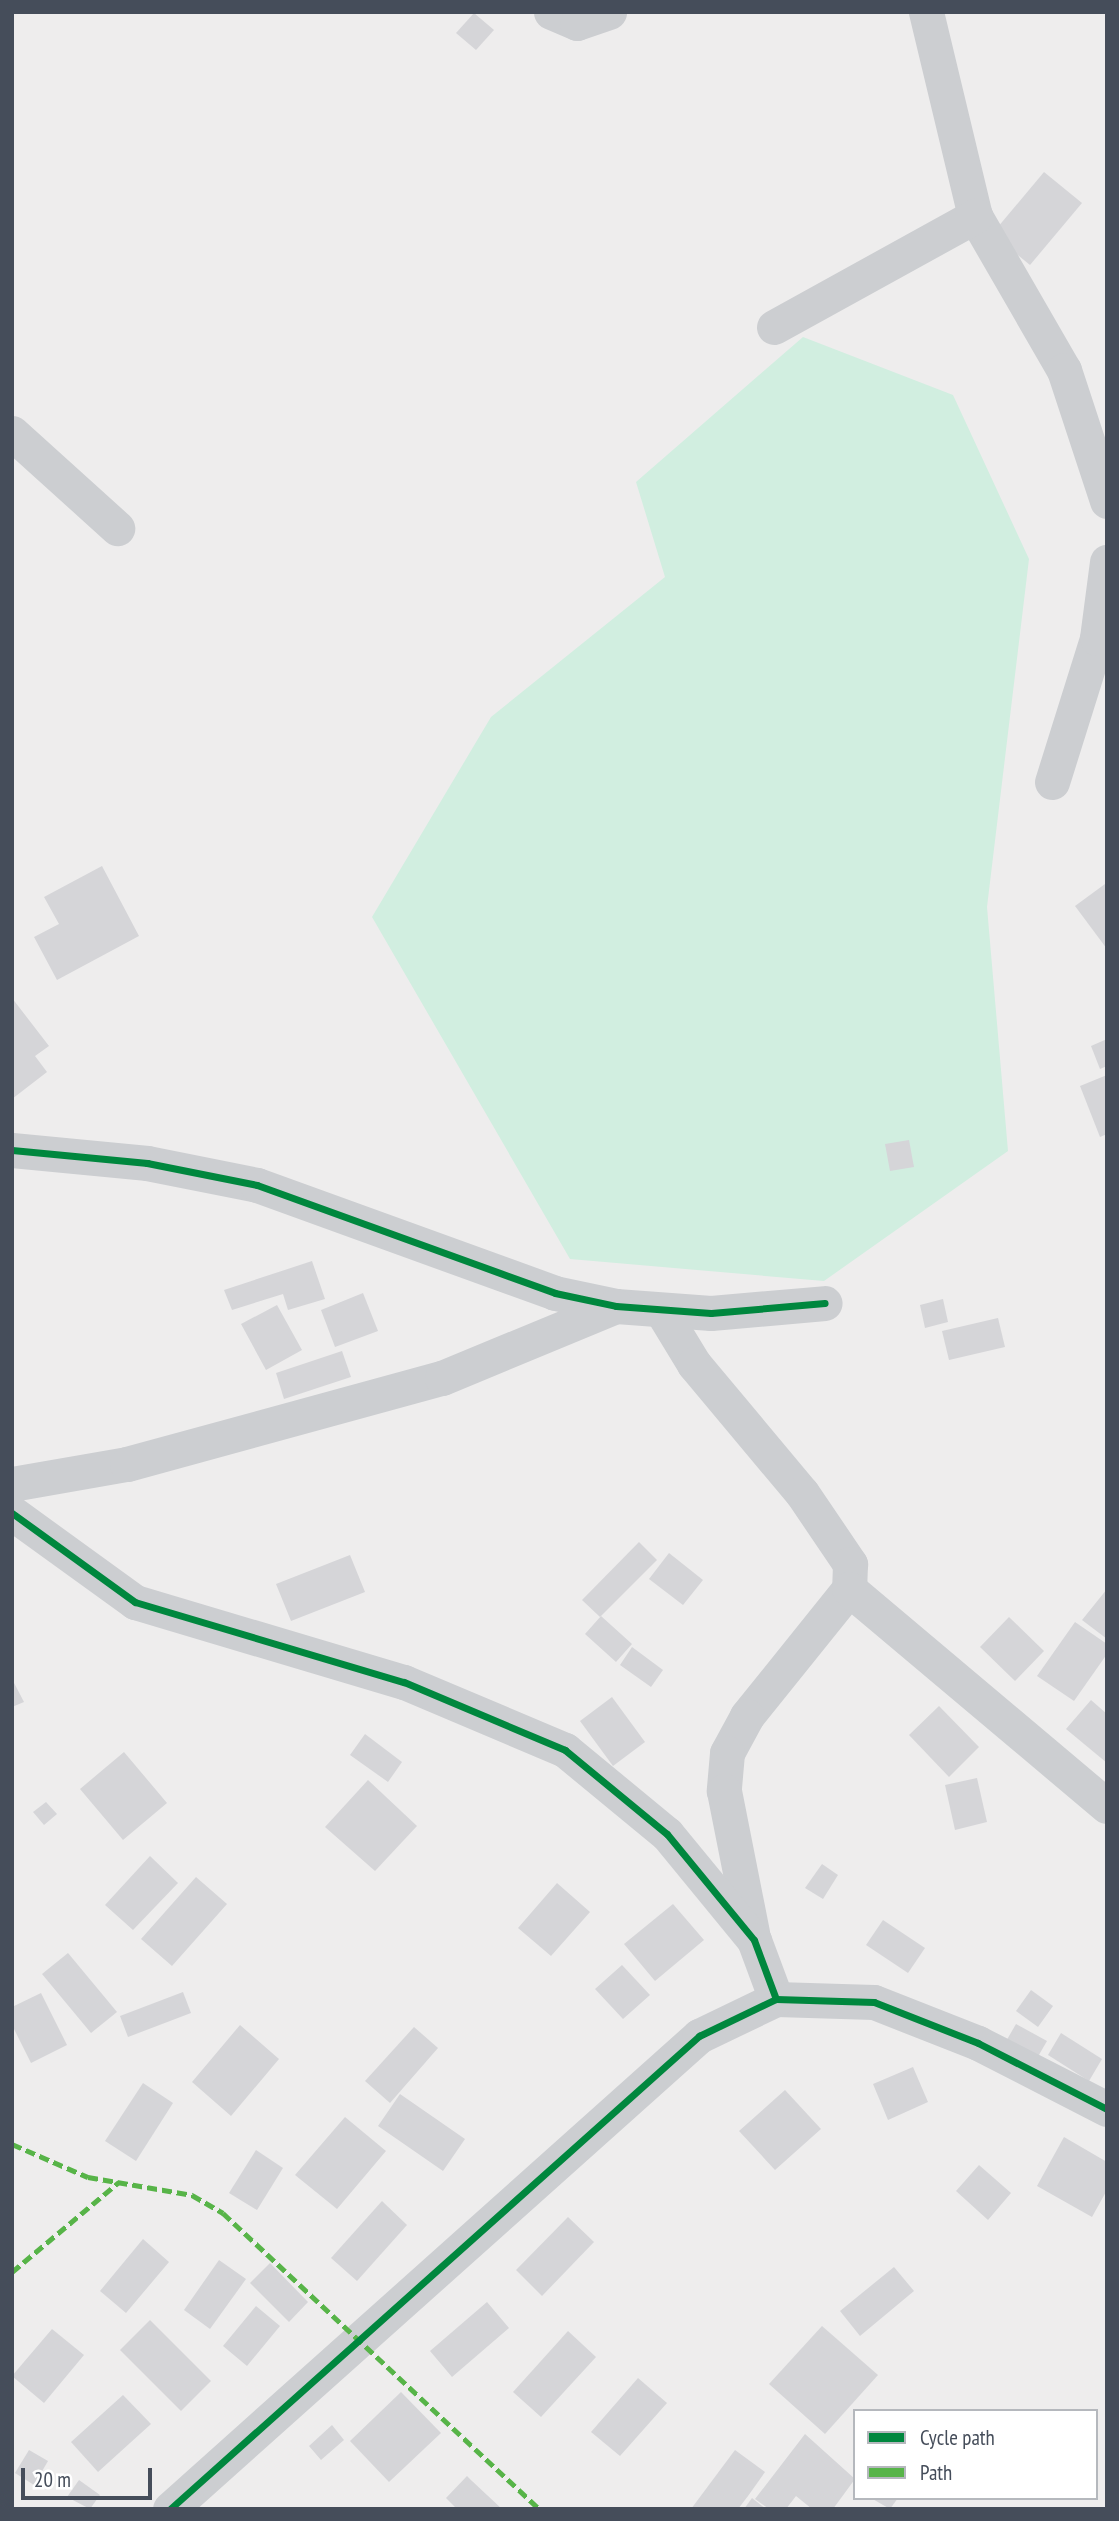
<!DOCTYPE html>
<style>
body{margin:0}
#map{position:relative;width:1119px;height:2521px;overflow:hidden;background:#eeeded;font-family:"PT Sans Narrow",sans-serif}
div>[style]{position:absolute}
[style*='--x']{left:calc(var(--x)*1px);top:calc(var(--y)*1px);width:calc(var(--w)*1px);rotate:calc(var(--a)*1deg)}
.green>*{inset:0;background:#d1eee0}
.building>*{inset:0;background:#d5d5d8}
.minor>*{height:35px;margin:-17.5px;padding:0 17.5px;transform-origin:17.5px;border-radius:17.5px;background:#ccced1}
.quiet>*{height:5px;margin-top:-2.5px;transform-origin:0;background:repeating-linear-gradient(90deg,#57b448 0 10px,transparent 0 15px)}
.cycleway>*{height:7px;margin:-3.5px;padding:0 3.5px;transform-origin:3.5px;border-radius:3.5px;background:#00873e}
span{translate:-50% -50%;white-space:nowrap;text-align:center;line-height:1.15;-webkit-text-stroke:6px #fff;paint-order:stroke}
.frame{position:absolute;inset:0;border:14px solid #454d5a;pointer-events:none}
.legend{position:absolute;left:853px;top:2409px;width:245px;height:91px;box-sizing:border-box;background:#fff;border:2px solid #b5b8bd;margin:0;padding:9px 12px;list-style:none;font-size:21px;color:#454d5a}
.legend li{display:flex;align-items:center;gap:14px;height:35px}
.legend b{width:35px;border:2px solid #b5b8bd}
.scale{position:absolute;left:21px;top:2468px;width:131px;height:32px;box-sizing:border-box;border:4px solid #454d5a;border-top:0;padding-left:9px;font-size:21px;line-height:24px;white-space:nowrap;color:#454d5a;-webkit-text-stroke:5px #fff;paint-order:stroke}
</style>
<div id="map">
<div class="green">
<div style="clip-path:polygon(803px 337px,953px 395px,1029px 559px,987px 907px,1008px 1151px,824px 1281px,570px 1259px,372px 917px,491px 717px,665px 577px,636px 482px)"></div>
</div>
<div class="building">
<div style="clip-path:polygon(474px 13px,494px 30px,476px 50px,456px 33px)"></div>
<div style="clip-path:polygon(1044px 172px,1082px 203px,1030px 265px,992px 234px)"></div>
<div style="clip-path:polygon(102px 866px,139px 936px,57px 980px,34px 937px,59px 924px,44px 897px)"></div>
<div style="clip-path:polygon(1105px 884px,1107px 887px,1107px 949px,1075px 906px)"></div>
<div style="clip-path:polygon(12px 998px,49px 1046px,35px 1056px,47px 1072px,12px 1099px)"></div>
<div style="clip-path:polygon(1107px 1039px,1107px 1066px,1100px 1069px,1091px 1046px)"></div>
<div style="clip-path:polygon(1107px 1075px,1107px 1134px,1100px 1137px,1080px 1086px)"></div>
<div style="clip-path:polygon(909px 1140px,914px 1167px,890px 1171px,885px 1144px)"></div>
<div style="clip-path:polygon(312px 1261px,325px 1299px,288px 1310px,283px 1294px,232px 1310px,224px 1290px)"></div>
<div style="clip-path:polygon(363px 1293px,378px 1331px,335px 1347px,321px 1310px)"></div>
<div style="clip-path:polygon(943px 1299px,948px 1322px,925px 1328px,920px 1305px)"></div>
<div style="clip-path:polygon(277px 1305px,302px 1350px,266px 1370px,241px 1324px)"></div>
<div style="clip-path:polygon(998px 1318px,1005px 1347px,949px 1360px,942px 1331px)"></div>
<div style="clip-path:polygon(342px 1351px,351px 1377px,284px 1399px,276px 1373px)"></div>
<div style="clip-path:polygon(639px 1542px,657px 1560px,600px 1617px,582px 1600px)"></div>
<div style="clip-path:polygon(669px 1553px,703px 1580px,683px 1605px,649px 1579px)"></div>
<div style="clip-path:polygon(350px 1555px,365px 1592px,291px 1621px,276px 1584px)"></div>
<div style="clip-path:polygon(1107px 1589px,1107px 1639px,1082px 1620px)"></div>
<div style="clip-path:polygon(601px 1616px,632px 1644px,616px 1662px,585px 1634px)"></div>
<div style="clip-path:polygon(1009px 1617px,1044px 1651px,1015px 1681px,980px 1647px)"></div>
<div style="clip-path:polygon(1075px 1622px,1107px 1644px,1107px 1654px,1074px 1701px,1037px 1676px)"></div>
<div style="clip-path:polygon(632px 1647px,663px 1670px,651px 1687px,620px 1665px)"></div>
<div style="clip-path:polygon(12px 1679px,24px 1702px,12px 1707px)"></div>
<div style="clip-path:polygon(612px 1697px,645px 1742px,613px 1766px,580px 1721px)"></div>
<div style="clip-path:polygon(1091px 1700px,1107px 1714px,1107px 1763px,1066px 1729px)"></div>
<div style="clip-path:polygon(939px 1706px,979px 1747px,949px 1777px,909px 1735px)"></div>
<div style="clip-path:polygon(365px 1734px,402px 1762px,388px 1782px,350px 1755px)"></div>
<div style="clip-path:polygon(124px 1752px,167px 1803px,123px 1840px,80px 1789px)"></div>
<div style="clip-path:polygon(977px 1778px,987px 1822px,955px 1830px,945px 1785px)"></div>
<div style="clip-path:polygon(368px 1780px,417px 1826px,375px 1871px,325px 1827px)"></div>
<div style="clip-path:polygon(46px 1802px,57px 1814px,44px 1825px,33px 1812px)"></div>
<div style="clip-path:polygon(150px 1856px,178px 1883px,133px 1930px,105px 1905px)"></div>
<div style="clip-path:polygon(822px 1864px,838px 1875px,823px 1899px,805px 1888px)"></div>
<div style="clip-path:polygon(196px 1877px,227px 1904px,172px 1966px,141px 1939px)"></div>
<div style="clip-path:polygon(557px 1883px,590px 1912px,551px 1956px,518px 1928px)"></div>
<div style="clip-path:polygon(673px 1904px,704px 1940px,655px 1981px,624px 1944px)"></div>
<div style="clip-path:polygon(883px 1920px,925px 1948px,908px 1973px,866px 1945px)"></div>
<div style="clip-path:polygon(68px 1953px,117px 2012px,91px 2033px,42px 1974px)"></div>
<div style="clip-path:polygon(622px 1965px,650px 1995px,623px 2019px,595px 1989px)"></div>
<div style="clip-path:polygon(1031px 1990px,1053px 2006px,1038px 2027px,1016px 2011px)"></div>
<div style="clip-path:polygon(183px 1992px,191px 2013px,128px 2037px,120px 2016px)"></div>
<div style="clip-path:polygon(41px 1993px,67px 2045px,31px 2063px,12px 2025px,12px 2007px)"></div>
<div style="clip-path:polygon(1016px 2024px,1047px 2041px,1036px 2060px,1005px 2043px)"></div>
<div style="clip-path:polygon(240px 2025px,279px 2059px,231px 2116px,192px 2082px)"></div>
<div style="clip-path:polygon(414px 2027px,438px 2048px,390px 2103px,365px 2081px)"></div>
<div style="clip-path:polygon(1061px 2033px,1102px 2059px,1089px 2081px,1048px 2055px)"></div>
<div style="clip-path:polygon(913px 2067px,928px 2102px,888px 2120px,873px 2084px)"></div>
<div style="clip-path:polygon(143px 2083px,173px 2103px,136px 2161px,105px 2141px)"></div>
<div style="clip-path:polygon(785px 2090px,821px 2129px,775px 2170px,739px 2131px)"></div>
<div style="clip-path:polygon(400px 2094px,465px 2139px,443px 2171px,378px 2126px)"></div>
<div style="clip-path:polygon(345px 2117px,386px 2151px,337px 2209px,295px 2175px)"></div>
<div style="clip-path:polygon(1064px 2137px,1107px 2162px,1107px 2190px,1092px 2217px,1037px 2186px)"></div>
<div style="clip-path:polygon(256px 2150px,283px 2168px,257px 2210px,229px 2193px)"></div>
<div style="clip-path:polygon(979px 2165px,1011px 2193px,988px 2220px,956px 2191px)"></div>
<div style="clip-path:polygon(382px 2201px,407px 2225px,357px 2281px,331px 2258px)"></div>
<div style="clip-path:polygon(568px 2217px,594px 2242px,542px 2296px,516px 2270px)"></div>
<div style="clip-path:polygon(143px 2239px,169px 2262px,126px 2313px,100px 2291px)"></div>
<div style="clip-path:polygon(219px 2260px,246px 2279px,210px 2329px,184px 2310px)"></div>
<div style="clip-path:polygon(270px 2263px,308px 2302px,289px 2322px,250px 2283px)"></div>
<div style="clip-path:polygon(894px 2267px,914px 2291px,860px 2336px,840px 2311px)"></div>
<div style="clip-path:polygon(487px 2302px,509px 2328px,452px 2377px,430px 2351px)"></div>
<div style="clip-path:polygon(256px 2306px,280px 2326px,247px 2366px,223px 2346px)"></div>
<div style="clip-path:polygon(150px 2320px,211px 2381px,181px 2411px,120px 2350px)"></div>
<div style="clip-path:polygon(822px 2326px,878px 2375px,825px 2434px,769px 2384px)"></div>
<div style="clip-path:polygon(52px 2329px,84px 2355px,44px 2403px,12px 2376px)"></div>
<div style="clip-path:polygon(568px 2331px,596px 2357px,541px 2417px,513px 2392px)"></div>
<div style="clip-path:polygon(638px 2378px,667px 2403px,620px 2456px,591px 2432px)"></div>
<div style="clip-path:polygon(401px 2392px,441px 2433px,389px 2482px,350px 2441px)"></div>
<div style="clip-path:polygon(123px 2395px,151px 2424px,98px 2472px,71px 2442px)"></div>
<div style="clip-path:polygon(332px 2425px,344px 2440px,321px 2460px,309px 2446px)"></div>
<div style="clip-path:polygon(805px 2434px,855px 2479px,833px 2509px,812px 2509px,796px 2496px,786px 2509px,769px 2509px,755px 2499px)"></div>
<div style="clip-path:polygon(29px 2450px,48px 2461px,34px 2485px,15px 2473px)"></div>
<div style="clip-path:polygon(735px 2450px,765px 2472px,748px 2496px,738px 2509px,691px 2509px)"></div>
<div style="clip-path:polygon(467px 2476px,472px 2481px,502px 2509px,457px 2509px,446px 2498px)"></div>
<div style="clip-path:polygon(79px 2480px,100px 2495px,90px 2509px,67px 2497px)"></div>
<div style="clip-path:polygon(752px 2498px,766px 2509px,744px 2509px)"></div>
<div style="clip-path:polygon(871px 2498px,898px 2498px,890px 2509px)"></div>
</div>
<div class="minor">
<div style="--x:551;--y:12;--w:28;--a:23"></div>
<div style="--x:577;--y:23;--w:34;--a:-19"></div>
<div style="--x:926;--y:12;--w:210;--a:76.5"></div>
<div style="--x:975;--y:216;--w:178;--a:60"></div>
<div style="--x:1064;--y:370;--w:138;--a:71.8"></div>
<div style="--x:774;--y:327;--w:230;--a:-28.9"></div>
<div style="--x:12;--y:433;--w:142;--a:42.1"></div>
<div style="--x:1052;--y:782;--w:151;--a:-72.6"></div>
<div style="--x:1097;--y:638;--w:77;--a:-82.5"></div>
<div style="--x:12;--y:1150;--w:136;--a:5.5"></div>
<div style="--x:147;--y:1163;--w:112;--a:11.3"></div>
<div style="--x:257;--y:1185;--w:317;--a:19.9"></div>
<div style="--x:555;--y:1293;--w:62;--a:12"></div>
<div style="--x:616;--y:1306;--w:95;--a:4.2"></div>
<div style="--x:711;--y:1313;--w:114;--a:-5"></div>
<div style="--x:663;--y:1313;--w:60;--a:58.7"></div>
<div style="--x:694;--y:1364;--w:168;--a:50.1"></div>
<div style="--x:802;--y:1493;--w:86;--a:55.9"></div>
<div style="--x:850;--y:1564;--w:25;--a:92"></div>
<div style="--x:849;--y:1589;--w:163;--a:128.8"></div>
<div style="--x:747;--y:1716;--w:42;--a:118.4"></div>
<div style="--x:727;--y:1753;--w:38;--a:95"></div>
<div style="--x:724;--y:1791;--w:145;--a:78.8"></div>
<div style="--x:12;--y:1484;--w:117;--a:-9.9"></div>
<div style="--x:127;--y:1464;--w:327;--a:-15.3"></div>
<div style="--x:442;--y:1378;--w:188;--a:-22.5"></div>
<div style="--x:12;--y:1513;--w:152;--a:35.9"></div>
<div style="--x:135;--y:1602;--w:281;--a:16.6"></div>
<div style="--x:404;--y:1682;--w:175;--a:22.9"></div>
<div style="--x:565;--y:1750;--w:132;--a:39.5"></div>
<div style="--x:667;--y:1834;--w:137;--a:50.6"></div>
<div style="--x:754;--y:1940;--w:63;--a:69.6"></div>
<div style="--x:776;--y:1999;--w:98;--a:1.8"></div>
<div style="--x:874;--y:2002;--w:112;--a:21.5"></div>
<div style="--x:978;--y:2043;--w:145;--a:27.1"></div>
<div style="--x:849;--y:1589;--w:337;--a:40.1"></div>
<div style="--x:170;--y:2509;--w:710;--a:-41.8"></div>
<div style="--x:699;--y:2036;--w:85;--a:-25.7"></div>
</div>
<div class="quiet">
<div style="--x:12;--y:2144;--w:83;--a:23.5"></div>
<div style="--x:88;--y:2177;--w:106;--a:9.8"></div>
<div style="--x:192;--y:2195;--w:36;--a:30"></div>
<div style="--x:223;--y:2213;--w:433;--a:43.1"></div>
<div style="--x:12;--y:2272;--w:140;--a:-40.1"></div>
</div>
<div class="cycleway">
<div style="--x:12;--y:1150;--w:136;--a:5.5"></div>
<div style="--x:147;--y:1163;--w:112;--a:11.3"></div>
<div style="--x:257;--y:1185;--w:317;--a:19.9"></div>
<div style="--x:555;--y:1293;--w:62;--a:12"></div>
<div style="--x:616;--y:1306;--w:95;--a:4.2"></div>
<div style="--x:711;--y:1313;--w:114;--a:-5"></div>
<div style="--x:12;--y:1513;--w:152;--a:35.9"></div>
<div style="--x:135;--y:1602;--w:281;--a:16.6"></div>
<div style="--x:404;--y:1682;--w:175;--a:22.9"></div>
<div style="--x:565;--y:1750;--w:132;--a:39.5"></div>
<div style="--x:667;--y:1834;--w:137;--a:50.6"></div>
<div style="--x:754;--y:1940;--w:63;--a:69.6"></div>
<div style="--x:776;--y:1999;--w:98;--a:1.8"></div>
<div style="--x:874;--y:2002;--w:112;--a:21.5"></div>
<div style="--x:978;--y:2043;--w:145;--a:27.1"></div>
<div style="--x:170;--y:2509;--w:710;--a:-41.8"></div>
<div style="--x:699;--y:2036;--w:85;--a:-25.7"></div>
</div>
<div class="frame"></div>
<ul class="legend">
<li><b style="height:9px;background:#00873e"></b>Cycle path</li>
<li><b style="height:9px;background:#57b448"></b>Path</li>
</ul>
<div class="scale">20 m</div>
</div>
